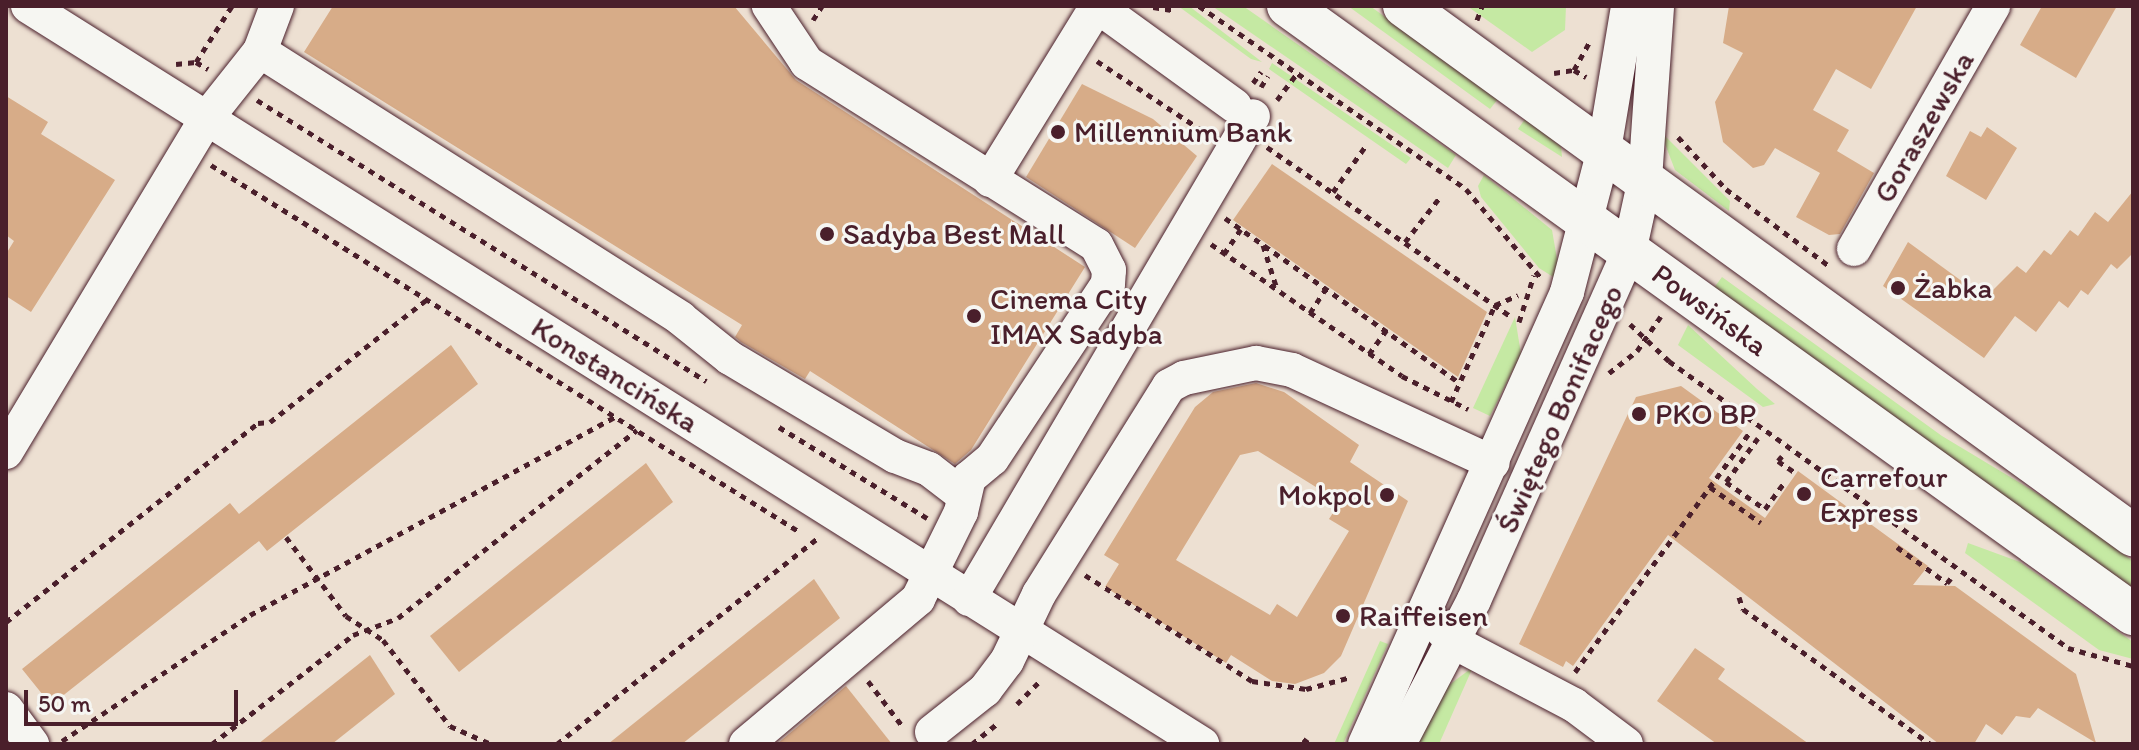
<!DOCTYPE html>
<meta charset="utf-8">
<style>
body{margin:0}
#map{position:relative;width:2139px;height:750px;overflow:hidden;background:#ede0d2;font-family:Itim,sans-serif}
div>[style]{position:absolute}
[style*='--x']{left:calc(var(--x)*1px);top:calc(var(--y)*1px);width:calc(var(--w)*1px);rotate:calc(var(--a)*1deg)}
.green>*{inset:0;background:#c5e9a3}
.building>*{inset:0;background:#d7ac88}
.path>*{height:5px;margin-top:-2.5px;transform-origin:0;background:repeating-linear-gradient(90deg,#4a1f2b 0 6px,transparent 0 12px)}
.roads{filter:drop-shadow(0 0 2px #4a1f2b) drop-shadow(0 0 2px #4a1f2b)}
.minor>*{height:34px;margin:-17px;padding:0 17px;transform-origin:17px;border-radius:17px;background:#f6f6f2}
.major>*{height:42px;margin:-21px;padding:0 21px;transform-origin:21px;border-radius:21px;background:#f6f6f2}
.dots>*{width:22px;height:22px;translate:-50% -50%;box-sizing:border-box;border:4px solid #f6f6f2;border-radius:50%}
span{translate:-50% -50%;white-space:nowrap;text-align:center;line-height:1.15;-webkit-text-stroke:6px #f6f6f2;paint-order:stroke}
.street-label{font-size:30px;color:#4a1f2b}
.poi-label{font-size:30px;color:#4a1f2b}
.left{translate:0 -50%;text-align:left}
.right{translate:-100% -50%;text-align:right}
.frame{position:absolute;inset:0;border:8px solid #4a1f2b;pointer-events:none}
.scale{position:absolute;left:24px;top:690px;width:214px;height:36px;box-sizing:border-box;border:4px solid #4a1f2b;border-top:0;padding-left:10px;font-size:24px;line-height:28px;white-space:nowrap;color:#4a1f2b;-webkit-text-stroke:6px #f6f6f2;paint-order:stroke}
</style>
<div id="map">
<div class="green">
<div style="clip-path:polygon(1178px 6px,1189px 6px,1262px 62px,1251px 59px)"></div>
<div style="clip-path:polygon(1212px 6px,1243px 6px,1456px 155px,1448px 168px)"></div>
<div style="clip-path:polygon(1348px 6px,1370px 6px,1498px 99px,1490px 109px)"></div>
<div style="clip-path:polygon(1467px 6px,1566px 6px,1565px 30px,1532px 52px)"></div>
<div style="clip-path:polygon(1272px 63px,1411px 158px,1406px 164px,1269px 69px)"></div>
<div style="clip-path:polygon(1525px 119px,1561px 146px,1562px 157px,1518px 129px)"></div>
<div style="clip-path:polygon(1660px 131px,1730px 201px,1729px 211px,1675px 170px)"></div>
<div style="clip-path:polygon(1484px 175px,1552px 230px,1561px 282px,1539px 268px,1481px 197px,1478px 186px)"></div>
<div style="clip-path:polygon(1722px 277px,1942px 436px,2055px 504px,2133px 561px,2133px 588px,1713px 289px)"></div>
<div style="clip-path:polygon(1515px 317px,1521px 354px,1490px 416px,1473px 408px)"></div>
<div style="clip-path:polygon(1688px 325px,1757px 389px,1775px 404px,1763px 407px,1678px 345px)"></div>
<div style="clip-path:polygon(1968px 543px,2020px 562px,2133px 642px,2133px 659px,2099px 650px,1965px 553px)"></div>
<div style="clip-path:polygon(1380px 641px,1388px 644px,1343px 744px,1334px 744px)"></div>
<div style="clip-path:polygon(1473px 667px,1439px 744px,1414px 744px,1445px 688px)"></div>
</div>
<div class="building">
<div style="clip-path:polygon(333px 6px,734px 6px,796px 80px,1085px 267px,971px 450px,955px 464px,810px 371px,805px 379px,741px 342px,735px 337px,742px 325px,304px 52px)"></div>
<div style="clip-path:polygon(1729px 6px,1917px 6px,1871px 89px,1836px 69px,1813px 110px,1849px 130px,1837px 151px,1874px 173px,1840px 234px,1829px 235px,1796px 217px,1820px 173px,1775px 148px,1764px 165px,1753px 168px,1723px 142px,1715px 102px,1743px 53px,1723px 43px)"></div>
<div style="clip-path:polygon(2042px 6px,2117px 6px,2076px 78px,2020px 45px)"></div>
<div style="clip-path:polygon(1082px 84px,1153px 119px,1197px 156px,1135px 248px,1026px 177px)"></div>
<div style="clip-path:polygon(6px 96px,48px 122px,41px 134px,115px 180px,31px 312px,6px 296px,6px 254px,14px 241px,6px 235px)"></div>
<div style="clip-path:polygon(1987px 127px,2017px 148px,1986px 200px,1946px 176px,1970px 131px,1981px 137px)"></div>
<div style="clip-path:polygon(1272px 164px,1487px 312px,1458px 377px,1233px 220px)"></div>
<div style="clip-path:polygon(2133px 191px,2133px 253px,2117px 269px,2111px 264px,2088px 295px,2081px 290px,2068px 308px,2059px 301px,2036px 332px,2015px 316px,1984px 358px,1883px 286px,1908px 242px,1985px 298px,2017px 266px,2026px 273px,2044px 250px,2051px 255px,2070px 230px,2078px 236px,2095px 212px,2108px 222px)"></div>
<div style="clip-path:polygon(451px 345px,478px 384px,267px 551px,259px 541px,51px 705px,22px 669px,230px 503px,239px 514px)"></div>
<div style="clip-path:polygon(evenodd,1256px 383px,1284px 392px,1359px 445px,1350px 462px,1408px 501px,1341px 656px,1324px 673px,1295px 684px,1272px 681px,1231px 655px,1226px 663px,1105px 587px,1119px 564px,1104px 555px,1195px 407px,1213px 392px,1256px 383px,1258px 451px,1340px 502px,1329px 519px,1349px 531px,1297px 617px,1277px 604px,1270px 615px,1176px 560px,1240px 455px,1258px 451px)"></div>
<div style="clip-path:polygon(1681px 386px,1743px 431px,1709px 478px,1765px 518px,1798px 471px,1928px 566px,1913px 585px,1955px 586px,2076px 674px,2096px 743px,2038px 708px,2030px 718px,2016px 716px,2002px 735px,1986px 724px,1974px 744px,1939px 744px,1668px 535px,1573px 666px,1566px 661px,1563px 667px,1519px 644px,1636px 397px)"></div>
<div style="clip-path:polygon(646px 463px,673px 502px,459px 672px,430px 636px)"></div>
<div style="clip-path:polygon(814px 579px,840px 618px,682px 744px,608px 744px)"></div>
<div style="clip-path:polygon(1695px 648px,1725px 669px,1718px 679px,1809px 744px,1717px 744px,1657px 701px)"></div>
<div style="clip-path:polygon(370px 655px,395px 694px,332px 744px,258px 744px)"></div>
<div style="clip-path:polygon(846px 686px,892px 744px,777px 744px)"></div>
</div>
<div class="path">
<div style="--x:1199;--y:6;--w:324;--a:34.4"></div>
<div style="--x:1466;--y:189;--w:115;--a:49.9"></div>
<div style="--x:1153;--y:7;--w:19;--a:9"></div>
<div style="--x:813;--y:20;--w:17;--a:-57"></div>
<div style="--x:1477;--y:20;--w:15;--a:-70"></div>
<div style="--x:1097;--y:61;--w:134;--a:33.5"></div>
<div style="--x:196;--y:62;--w:67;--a:-57.3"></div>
<div style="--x:176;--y:64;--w:20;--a:-6"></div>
<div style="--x:196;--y:62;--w:14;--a:30"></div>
<div style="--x:1574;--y:70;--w:31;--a:-61"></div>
<div style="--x:1554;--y:73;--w:20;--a:-9"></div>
<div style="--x:1574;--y:70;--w:14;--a:30"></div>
<div style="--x:1253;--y:83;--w:14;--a:-54"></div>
<div style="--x:1261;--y:87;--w:13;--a:-58"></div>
<div style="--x:257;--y:100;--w:530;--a:32.04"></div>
<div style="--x:1277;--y:100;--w:35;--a:-53"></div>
<div style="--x:1678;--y:137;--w:71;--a:47.3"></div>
<div style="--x:1726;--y:189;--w:127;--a:36.7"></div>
<div style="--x:1267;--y:147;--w:295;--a:34.8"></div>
<div style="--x:211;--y:165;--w:694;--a:31.93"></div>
<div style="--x:1333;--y:192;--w:59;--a:-54.7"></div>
<div style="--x:1225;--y:218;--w:287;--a:35.1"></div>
<div style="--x:1405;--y:242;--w:58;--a:-52"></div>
<div style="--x:1211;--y:244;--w:232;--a:34.6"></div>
<div style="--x:1402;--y:376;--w:74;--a:26.6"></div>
<div style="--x:1263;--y:245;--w:46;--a:72.3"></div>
<div style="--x:1224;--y:254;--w:30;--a:-56"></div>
<div style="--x:1310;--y:313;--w:31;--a:-57"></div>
<div style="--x:1519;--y:322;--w:49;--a:-72.3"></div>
<div style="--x:1630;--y:324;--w:54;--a:43.5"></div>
<div style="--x:1669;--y:361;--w:491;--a:35.7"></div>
<div style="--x:2068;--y:648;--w:67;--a:15.5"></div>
<div style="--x:1369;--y:354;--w:31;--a:-54"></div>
<div style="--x:1609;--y:373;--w:36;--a:-38"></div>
<div style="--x:1637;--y:351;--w:42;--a:-55.6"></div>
<div style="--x:1451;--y:402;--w:107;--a:-65.6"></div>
<div style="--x:1495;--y:305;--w:25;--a:-23"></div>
<div style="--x:779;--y:427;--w:174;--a:31.6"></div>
<div style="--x:1758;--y:438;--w:54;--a:126"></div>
<div style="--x:1726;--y:482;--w:47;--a:34.7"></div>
<div style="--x:1765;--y:509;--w:31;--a:-54"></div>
<div style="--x:1782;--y:456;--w:6;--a:129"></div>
<div style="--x:1778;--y:461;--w:23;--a:34"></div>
<div style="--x:1710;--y:487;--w:62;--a:35.2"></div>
<div style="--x:286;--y:537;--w:99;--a:52.8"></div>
<div style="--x:346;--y:616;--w:44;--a:33"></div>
<div style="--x:383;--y:640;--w:109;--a:52.1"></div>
<div style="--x:450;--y:726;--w:45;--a:23.7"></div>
<div style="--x:1897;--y:547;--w:62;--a:35.8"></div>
<div style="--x:1947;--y:583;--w:6;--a:-51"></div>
<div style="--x:1085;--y:575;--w:198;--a:32.4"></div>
<div style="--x:1252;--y:681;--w:55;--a:8.4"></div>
<div style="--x:1306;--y:689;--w:47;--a:-14.9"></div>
<div style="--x:1739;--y:597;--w:13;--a:72"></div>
<div style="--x:1743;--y:609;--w:231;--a:35.8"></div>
<div style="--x:6;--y:622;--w:321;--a:-38.3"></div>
<div style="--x:258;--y:423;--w:12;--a:-5"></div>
<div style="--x:270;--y:422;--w:198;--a:-38"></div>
<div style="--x:1575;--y:672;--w:297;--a:-53.9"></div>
<div style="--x:868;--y:681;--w:58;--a:52.7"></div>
<div style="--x:1017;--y:704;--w:31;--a:-45"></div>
<div style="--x:1303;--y:739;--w:9;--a:36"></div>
<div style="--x:62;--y:741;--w:226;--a:-33.8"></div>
<div style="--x:250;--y:615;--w:415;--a:-28.5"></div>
<div style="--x:212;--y:744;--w:178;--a:-37.7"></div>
<div style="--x:353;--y:635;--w:48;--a:-20.7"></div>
<div style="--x:398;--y:618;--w:304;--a:-38.2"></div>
<div style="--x:557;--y:744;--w:334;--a:-38.3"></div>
<div style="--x:972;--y:744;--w:35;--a:-39"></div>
</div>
<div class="roads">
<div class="minor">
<div style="--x:28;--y:6;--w:1387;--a:32.15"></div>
<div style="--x:260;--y:51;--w:498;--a:32.4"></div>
<div style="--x:680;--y:318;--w:64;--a:38.7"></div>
<div style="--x:730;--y:358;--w:192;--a:30.7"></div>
<div style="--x:895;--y:456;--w:36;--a:21"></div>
<div style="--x:929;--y:469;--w:44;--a:37.6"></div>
<div style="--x:990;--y:180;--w:204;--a:-58.4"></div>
<div style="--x:1097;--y:6;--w:170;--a:35.9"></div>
<div style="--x:1854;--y:249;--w:280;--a:-60.2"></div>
<div style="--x:6;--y:452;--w:388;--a:-59"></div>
<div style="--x:206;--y:119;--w:87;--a:-51.5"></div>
<div style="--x:260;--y:51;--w:48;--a:-69.3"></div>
<div style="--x:969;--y:599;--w:560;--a:-59.54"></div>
<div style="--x:1438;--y:626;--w:21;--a:47"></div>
<div style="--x:1452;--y:641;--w:138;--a:27.7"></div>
<div style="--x:1574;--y:705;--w:65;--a:36.9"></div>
<div style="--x:6;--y:709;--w:44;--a:53.4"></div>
<div style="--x:932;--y:732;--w:68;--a:-38.4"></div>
<div style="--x:985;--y:690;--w:36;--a:-53"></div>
<div style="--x:1007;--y:661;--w:74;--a:-64.5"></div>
<div style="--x:1039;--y:594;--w:245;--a:-58"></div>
<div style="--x:1169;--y:386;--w:17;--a:-28"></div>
<div style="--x:1184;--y:378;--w:74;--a:-11.8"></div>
<div style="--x:1256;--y:363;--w:37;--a:11"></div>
<div style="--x:1292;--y:370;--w:221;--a:24.8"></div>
<div style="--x:746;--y:744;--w:225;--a:-40.1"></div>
<div style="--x:918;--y:599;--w:97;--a:-63.7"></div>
<div style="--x:961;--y:512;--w:35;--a:-77"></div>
<div style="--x:969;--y:478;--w:30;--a:-40"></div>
<div style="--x:992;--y:459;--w:210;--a:-56.5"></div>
<div style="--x:1108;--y:284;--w:14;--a:-86"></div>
<div style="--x:1109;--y:270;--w:28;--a:-117"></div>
<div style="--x:1096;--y:245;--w:342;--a:-147.8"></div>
<div style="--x:807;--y:63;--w:69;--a:-123.7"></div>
<div style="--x:1365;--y:744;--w:495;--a:-65.9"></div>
<div style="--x:1567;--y:292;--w:147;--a:-75.4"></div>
<div style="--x:1604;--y:150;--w:146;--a:-80.5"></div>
<div style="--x:1399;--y:744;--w:162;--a:-62.5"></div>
<div style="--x:1474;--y:600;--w:381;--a:-66"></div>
<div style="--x:1629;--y:252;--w:75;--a:-77.6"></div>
<div style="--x:1645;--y:179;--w:173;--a:-86"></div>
</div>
<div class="major">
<div style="--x:1288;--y:6;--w:1041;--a:35.74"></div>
<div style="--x:1404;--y:6;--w:901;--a:35.97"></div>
</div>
</div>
<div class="dots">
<div style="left:1058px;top:132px;background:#4a1f2b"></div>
<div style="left:827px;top:234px;background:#4a1f2b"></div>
<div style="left:1898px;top:288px;background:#4a1f2b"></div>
<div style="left:974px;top:316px;background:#4a1f2b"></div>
<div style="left:1639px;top:414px;background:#4a1f2b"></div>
<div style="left:1804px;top:494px;background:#4a1f2b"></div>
<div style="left:1387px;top:495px;background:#4a1f2b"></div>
<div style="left:1343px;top:616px;background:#4a1f2b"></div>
</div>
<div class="street-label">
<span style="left:1924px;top:127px;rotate:-60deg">Goraszewska</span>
<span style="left:1710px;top:310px;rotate:36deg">Powsińska</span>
<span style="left:615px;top:375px;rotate:32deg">Konstancińska</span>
<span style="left:1560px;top:409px;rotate:-66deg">Świętego Bonifacego</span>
</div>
<div class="poi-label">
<span class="left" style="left:1074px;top:132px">Millennium Bank</span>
<span class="left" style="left:843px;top:234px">Sadyba Best Mall</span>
<span class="left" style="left:1914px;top:288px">Żabka</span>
<span class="left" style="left:990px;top:316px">Cinema City<br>IMAX Sadyba</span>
<span class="left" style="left:1655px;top:414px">PKO BP</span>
<span class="left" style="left:1820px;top:494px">Carrefour<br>Express</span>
<span class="right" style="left:1371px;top:495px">Mokpol</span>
<span class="left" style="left:1359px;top:616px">Raiffeisen</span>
</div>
<div class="frame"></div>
<div class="scale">50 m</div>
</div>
